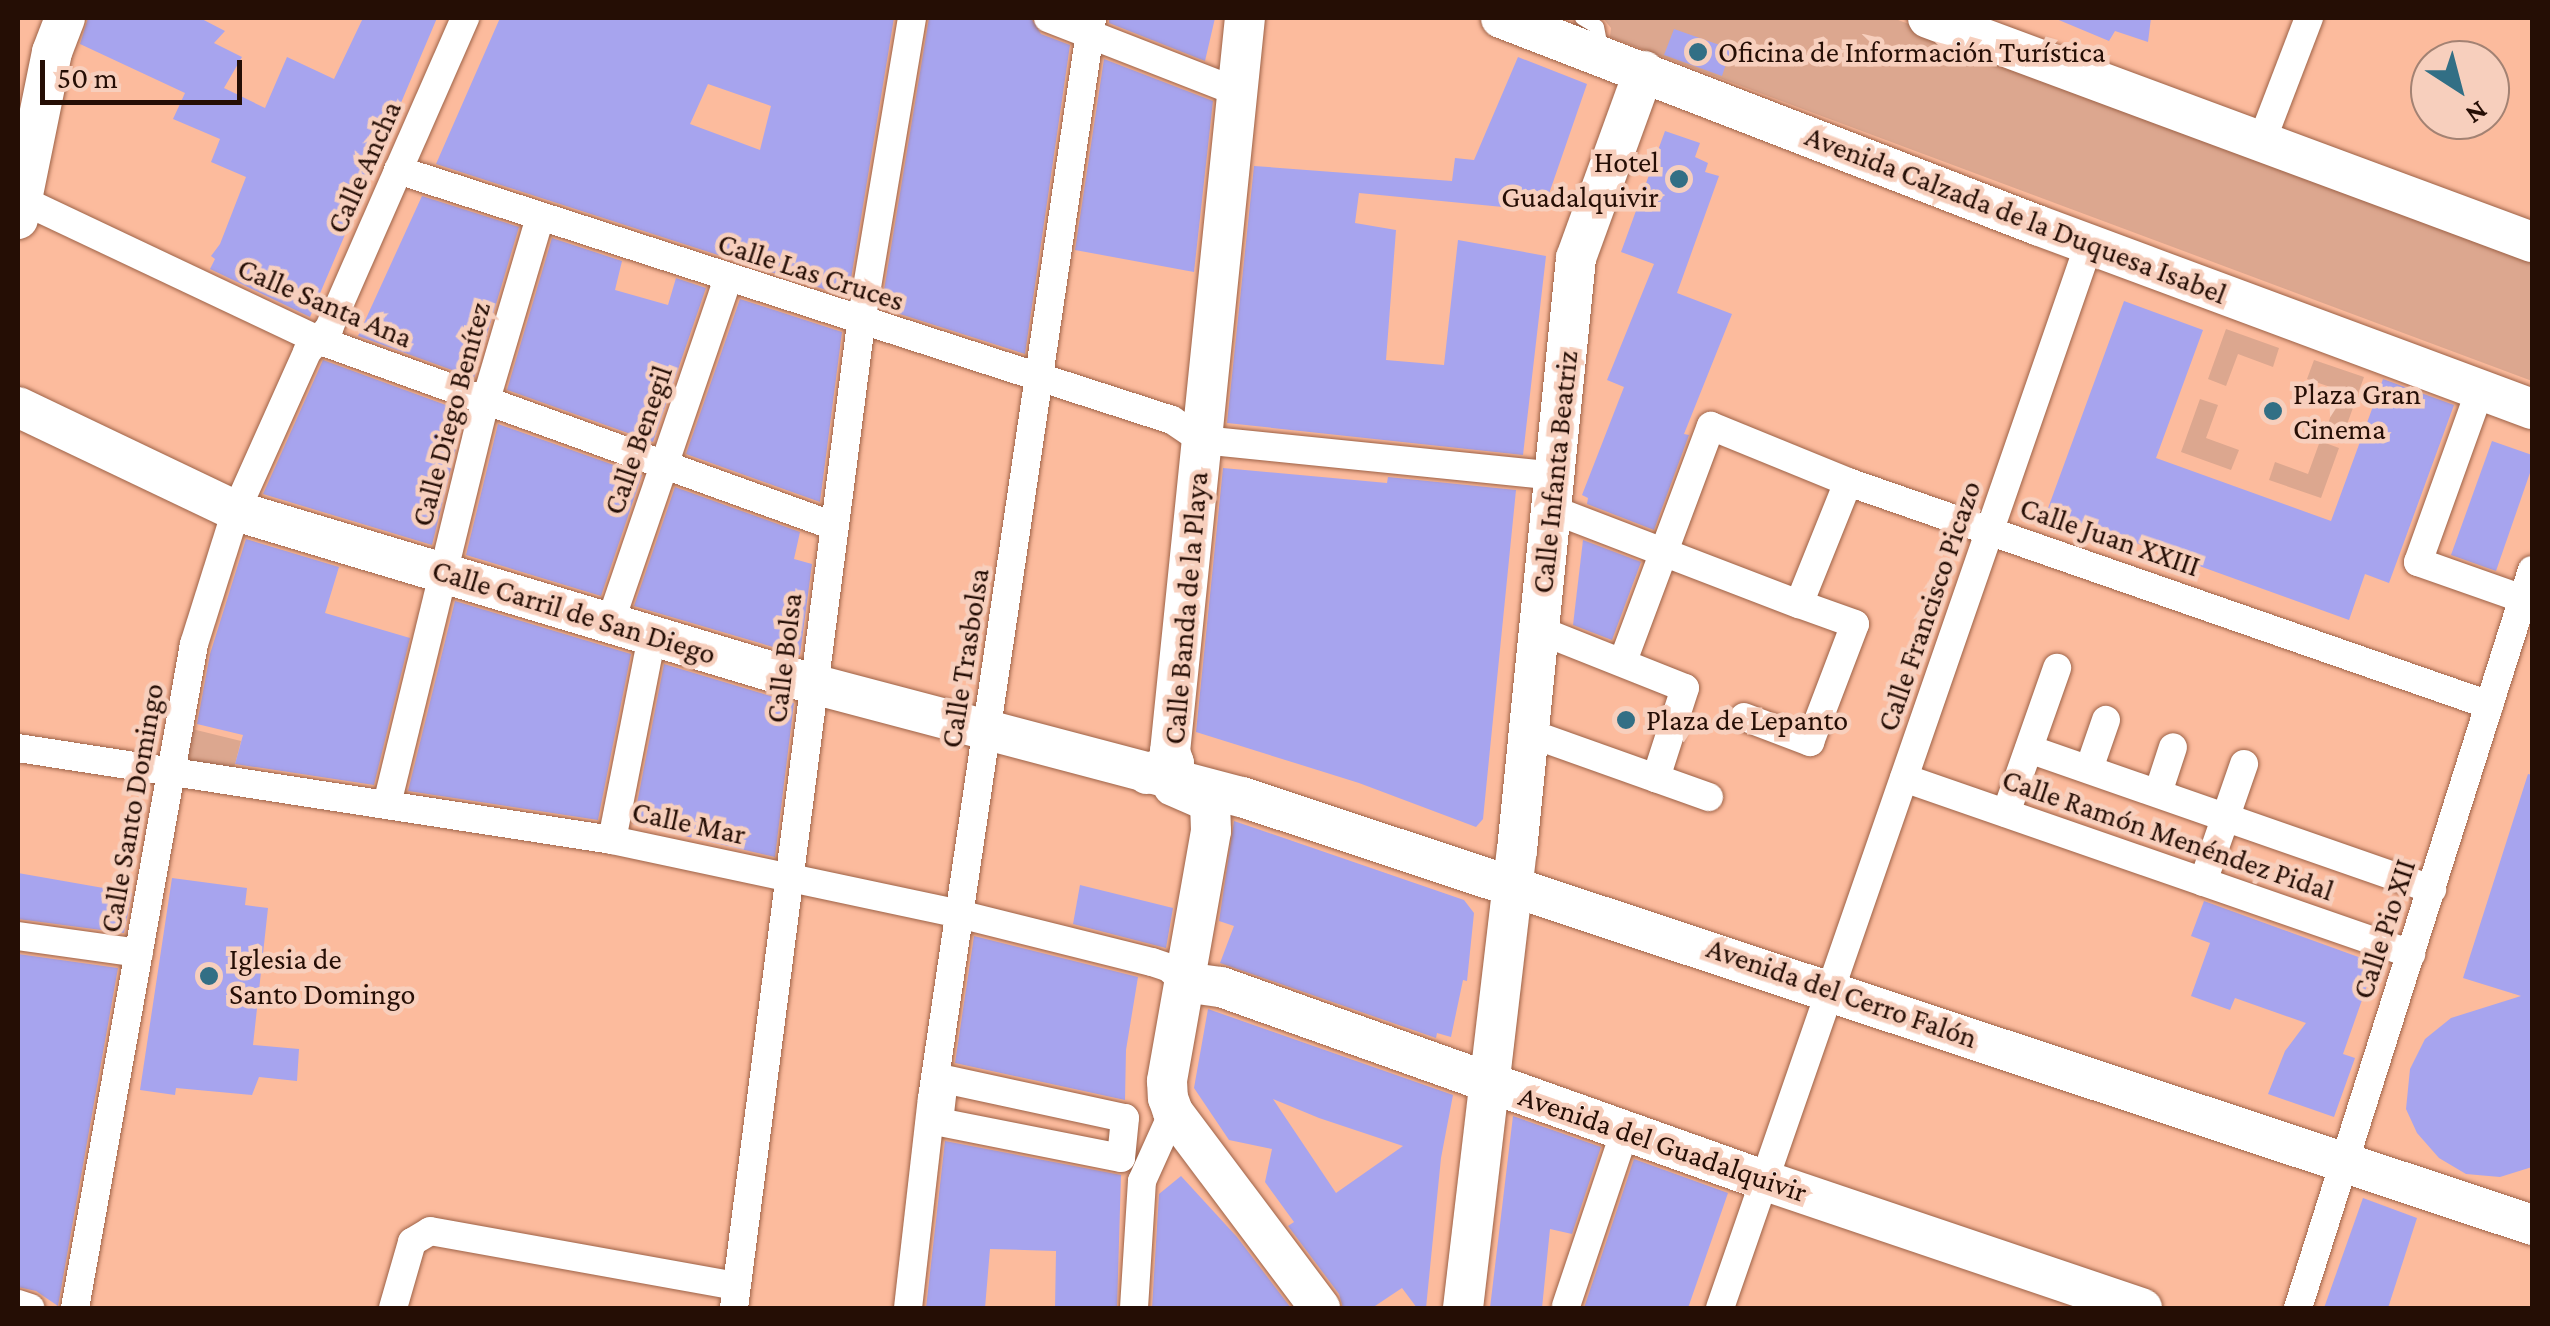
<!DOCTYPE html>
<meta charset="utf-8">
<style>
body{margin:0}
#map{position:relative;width:2550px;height:1326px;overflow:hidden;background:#fcbb9d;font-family:"Crimson Pro",serif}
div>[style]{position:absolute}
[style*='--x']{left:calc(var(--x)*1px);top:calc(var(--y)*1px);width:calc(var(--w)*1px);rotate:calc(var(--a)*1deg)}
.green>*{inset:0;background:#dca78f}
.building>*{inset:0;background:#a7a4ee}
.roads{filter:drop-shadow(0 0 2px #9d6247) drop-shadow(0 0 2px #9d6247)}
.lane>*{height:14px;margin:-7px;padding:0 7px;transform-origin:7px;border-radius:7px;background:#fff}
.street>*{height:28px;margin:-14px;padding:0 14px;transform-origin:14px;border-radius:14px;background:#fff}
.secondary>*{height:40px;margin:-20px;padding:0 20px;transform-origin:20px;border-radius:20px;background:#fff}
.dots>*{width:28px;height:28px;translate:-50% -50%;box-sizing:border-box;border:5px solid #f7cfbd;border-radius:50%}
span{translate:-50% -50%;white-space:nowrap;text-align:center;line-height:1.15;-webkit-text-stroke:9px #f7cfbd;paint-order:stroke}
.poi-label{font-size:30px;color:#250e05}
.left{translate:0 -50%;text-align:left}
.right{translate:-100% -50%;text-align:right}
.street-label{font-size:30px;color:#250e05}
.frame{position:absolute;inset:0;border:20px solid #250e05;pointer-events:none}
.north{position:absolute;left:2410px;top:40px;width:100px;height:100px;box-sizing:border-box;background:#f7cfbd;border:2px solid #a38273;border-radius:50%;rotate:144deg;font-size:28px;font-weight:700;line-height:40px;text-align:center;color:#250e05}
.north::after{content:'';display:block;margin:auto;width:35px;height:45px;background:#326f85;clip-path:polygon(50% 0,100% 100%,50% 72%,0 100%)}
.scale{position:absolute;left:40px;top:60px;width:202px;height:45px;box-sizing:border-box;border:5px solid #250e05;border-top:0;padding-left:12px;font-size:30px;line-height:35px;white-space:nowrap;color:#250e05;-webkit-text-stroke:8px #f7cfbd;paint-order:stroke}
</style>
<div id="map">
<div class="green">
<div style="clip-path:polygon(1603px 18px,1893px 18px,2532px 263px,2532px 381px,1610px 37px,1611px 28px)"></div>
<div style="clip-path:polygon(2226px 329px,2279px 348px,2273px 367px,2238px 354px,2226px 386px,2208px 379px)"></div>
<div style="clip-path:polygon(2314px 360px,2364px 377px,2345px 430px,2328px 424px,2339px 390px,2307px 379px)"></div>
<div style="clip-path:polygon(2200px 399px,2218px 405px,2206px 438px,2239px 450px,2231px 470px,2181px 452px)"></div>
<div style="clip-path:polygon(2320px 441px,2339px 448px,2321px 498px,2269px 480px,2275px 462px,2308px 474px)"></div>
<div style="clip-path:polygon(188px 728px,241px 741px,232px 776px,186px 767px)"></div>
</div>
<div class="building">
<div style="clip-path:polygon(88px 18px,200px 18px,225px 31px,214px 43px,242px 57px,224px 88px,265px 108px,287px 57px,334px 79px,363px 18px,437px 18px,310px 317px,210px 269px,215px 259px,211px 256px,220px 244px,246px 177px,211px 162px,220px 139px,173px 119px,185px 93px,80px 44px)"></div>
<div style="clip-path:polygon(evenodd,500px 18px,894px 18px,848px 297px,436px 164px,500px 18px,708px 84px,771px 106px,760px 150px,690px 124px,708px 84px)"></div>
<div style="clip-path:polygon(929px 18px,1031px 18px,1041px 34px,1070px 45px,1025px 354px,881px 308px)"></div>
<div style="clip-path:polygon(1109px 18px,1215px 18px,1205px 61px,1109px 23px)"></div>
<div style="clip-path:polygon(2054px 18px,2151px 18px,2148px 42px,2115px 31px,2109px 41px)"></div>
<div style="clip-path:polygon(1674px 29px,1731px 49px,1722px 76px,1664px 55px)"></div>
<div style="clip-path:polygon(1518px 57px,1587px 84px,1543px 211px,1359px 193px,1355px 223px,1396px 230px,1386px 360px,1444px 365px,1458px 240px,1546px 256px,1523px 455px,1227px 423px,1254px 166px,1452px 181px,1455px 158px,1474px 160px)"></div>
<div style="clip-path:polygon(1104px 59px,1213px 101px,1194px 272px,1075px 250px)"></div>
<div style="clip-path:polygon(1665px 131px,1700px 143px,1695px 157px,1708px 163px,1705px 172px,1719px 176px,1677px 293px,1732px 314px,1684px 434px,1689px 435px,1654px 530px,1587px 504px,1588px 498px,1582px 495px,1624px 387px,1607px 380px,1654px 264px,1621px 252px)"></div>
<div style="clip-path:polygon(422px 196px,519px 227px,474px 378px,358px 336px)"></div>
<div style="clip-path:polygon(552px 238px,622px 261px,615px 290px,668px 305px,676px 278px,706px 288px,653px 442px,507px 390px)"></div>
<div style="clip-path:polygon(740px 299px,842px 332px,820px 502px,686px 454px)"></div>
<div style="clip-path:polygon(2124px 301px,2203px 330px,2156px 458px,2331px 521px,2383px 379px,2454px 405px,2389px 583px,2365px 574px,2349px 620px,2047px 511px)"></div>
<div style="clip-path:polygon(323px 360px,465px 412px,432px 545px,263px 494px)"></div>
<div style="clip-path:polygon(498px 424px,642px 475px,601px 596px,466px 555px)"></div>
<div style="clip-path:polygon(2492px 441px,2532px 455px,2532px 467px,2496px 571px,2451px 555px)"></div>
<div style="clip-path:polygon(1223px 468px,1387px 483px,1388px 477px,1516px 490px,1483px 819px,1476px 827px,1359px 783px,1196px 732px)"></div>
<div style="clip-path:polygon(675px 487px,800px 532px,794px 559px,812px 564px,800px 655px,634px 606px)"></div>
<div style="clip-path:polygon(246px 539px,339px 567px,325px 613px,410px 638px,374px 785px,235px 764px,243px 735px,197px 724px,210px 654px)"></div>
<div style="clip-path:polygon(1583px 540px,1641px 562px,1612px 640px,1573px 625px)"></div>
<div style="clip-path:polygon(455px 601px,631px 654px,598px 820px,408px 791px)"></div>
<div style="clip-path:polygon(664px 664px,794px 703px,775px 857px,633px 824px)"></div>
<div style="clip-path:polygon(2528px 774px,2532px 775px,2532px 1167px,2500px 1177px,2466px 1174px,2439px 1158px,2417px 1133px,2406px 1109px,2410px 1069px,2425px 1039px,2451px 1018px,2521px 996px,2463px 978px)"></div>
<div style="clip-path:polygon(1234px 821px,1464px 900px,1474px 913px,1467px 981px,1463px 980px,1451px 1037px,1437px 1033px,1436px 1038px,1220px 963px,1234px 926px,1219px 921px)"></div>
<div style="clip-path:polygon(18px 873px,132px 893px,124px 933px,18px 919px)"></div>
<div style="clip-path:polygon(172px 878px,247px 888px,245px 905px,268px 908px,253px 1045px,299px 1049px,297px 1081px,259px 1077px,252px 1095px,176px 1088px,175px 1095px,140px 1090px)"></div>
<div style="clip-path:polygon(1080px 885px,1173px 908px,1166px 948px,1073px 924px)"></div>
<div style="clip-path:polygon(2204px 901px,2375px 963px,2343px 1054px,2355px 1058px,2334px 1117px,2268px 1094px,2285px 1051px,2306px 1023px,2235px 998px,2230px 1010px,2191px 996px,2210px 943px,2191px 936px)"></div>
<div style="clip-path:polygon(974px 936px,1138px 977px,1126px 1050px,1125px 1100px,955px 1063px)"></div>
<div style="clip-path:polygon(18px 954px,118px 968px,58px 1306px,36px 1291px,18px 1287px)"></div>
<div style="clip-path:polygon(evenodd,1208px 1009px,1453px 1095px,1441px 1158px,1426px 1308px,1417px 1308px,1402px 1288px,1372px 1308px,1343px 1308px,1339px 1294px,1288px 1226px,1294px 1222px,1265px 1182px,1272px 1149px,1229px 1140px,1194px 1088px,1208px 1009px,1273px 1099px,1319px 1118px,1403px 1146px,1336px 1193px,1273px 1099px)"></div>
<div style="clip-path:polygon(1513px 1116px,1601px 1147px,1572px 1234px,1550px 1229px,1542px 1308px,1490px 1308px)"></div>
<div style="clip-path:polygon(945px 1141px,1121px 1175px,1117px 1308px,1055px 1308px,1056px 1251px,990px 1249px,985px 1308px,926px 1308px)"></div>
<div style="clip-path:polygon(1634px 1159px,1728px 1193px,1688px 1308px,1584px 1308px)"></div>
<div style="clip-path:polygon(1181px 1176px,1237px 1237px,1291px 1308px,1152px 1308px,1159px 1194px)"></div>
<div style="clip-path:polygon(2363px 1198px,2417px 1218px,2388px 1308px,2324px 1308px)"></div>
</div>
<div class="roads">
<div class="lane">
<div style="--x:1582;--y:18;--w:17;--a:31"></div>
<div style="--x:1597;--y:27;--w:26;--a:79"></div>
</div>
<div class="street">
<div style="--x:1048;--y:18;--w:201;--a:21.3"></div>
<div style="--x:2261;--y:143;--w:134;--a:-69"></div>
<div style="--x:398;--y:170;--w:813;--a:17.9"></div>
<div style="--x:1172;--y:420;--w:36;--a:34"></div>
<div style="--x:1202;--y:440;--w:354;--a:5.8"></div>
<div style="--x:24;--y:201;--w:325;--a:25.3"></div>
<div style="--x:318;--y:340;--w:548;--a:19.82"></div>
<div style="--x:2480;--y:390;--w:183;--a:109.8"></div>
<div style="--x:2418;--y:562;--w:111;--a:19.4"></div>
<div style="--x:1551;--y:509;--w:266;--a:21"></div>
<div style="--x:610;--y:623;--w:364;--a:-71.1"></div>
<div style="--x:1539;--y:630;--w:157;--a:21.7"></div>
<div style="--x:1685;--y:688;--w:95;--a:107.9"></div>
<div style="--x:1623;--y:661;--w:251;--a:-69.5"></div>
<div style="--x:1711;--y:426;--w:148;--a:22.2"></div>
<div style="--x:1848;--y:482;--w:679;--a:19.18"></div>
<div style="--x:1744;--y:717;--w:71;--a:20.7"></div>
<div style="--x:1810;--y:742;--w:126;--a:-69.1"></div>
<div style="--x:1855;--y:624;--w:59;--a:-160.3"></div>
<div style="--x:1799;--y:604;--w:131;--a:-68.1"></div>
<div style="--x:1529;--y:733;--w:191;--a:19.6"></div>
<div style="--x:18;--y:748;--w:601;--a:8.8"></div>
<div style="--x:612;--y:840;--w:355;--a:12"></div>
<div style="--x:959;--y:914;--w:199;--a:14"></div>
<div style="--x:1152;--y:962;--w:18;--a:19"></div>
<div style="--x:1169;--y:968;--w:21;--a:43"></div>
<div style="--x:2029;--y:749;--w:427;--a:19.2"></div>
<div style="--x:2089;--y:769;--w:52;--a:-70.9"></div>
<div style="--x:1904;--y:778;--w:537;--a:19.14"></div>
<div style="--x:2158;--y:793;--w:48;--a:-71.9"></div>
<div style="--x:387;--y:804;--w:413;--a:-76.3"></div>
<div style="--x:485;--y:403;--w:194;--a:-73.5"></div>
<div style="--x:2006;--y:813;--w:154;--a:-70.6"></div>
<div style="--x:612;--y:840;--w:208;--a:-78.9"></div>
<div style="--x:2203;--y:882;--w:125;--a:-70.8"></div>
<div style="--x:18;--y:936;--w:122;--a:8"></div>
<div style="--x:944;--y:1079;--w:185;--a:12.2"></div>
<div style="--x:1125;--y:1118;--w:40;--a:95.7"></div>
<div style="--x:1121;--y:1158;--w:186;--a:-168.8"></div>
<div style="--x:939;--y:1122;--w:43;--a:-83.4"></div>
<div style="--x:18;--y:1304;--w:13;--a:18"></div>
<div style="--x:1566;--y:1306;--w:185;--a:-71.4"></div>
<div style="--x:75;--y:1308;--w:675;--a:-79.84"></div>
<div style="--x:194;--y:644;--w:139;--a:-72.5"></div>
<div style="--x:236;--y:511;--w:174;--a:-65.9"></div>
<div style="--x:307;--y:352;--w:33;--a:-47"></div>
<div style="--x:329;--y:328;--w:339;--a:-66.3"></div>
<div style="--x:393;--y:1308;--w:69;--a:-73.9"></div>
<div style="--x:412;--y:1242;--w:21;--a:-31"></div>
<div style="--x:430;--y:1231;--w:311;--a:10.2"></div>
<div style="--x:734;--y:1308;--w:993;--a:-82.65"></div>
<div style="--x:861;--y:323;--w:309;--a:-80.5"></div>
<div style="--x:908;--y:1308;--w:211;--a:-83.5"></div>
<div style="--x:932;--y:1098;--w:1092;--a:-81.57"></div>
<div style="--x:1134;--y:1308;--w:127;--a:-86.4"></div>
<div style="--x:1142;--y:1181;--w:76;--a:-65.8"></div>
<div style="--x:1720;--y:1308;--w:1126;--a:-70.87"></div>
<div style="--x:2298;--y:1308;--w:774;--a:-72.41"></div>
</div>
<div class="secondary">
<div style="--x:1501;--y:18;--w:575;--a:21.12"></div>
<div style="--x:2037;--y:225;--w:528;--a:20.39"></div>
<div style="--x:1928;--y:18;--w:644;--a:20.35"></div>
<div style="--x:18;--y:219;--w:170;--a:-78.5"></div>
<div style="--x:52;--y:52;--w:36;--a:-69"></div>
<div style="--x:18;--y:407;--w:242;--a:25.5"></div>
<div style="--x:236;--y:511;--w:602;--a:16.69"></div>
<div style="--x:813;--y:684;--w:444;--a:14.8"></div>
<div style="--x:1242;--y:797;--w:1359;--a:18.35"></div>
<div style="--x:1147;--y:774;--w:29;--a:-22"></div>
<div style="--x:1174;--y:763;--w:12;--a:-110"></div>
<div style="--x:1170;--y:752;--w:738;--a:-84.17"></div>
<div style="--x:1173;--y:786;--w:40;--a:23.4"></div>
<div style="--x:1210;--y:802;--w:29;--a:88"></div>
<div style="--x:1211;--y:831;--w:254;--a:100"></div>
<div style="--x:1167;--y:1081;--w:17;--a:87"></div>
<div style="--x:1168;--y:1098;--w:15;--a:70"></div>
<div style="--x:1173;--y:1112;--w:245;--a:53.1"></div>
<div style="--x:1184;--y:982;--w:37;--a:8"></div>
<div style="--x:1221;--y:987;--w:578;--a:19.59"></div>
<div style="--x:1766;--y:1181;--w:397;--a:18.7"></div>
<div style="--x:1463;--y:1308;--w:461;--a:-83.3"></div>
<div style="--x:1517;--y:850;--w:595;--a:-84.31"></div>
<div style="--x:1576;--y:258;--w:199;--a:-70"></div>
</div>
</div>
<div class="dots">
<div style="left:1698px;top:52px;background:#326f85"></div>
<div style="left:1679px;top:179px;background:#326f85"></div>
<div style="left:2273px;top:411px;background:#326f85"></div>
<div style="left:1626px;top:720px;background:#326f85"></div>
<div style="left:209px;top:976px;background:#326f85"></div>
</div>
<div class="poi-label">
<span class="left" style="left:1718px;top:52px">Oficina de Información Turística</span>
<span class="right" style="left:1659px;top:179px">Hotel<br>Guadalquivir</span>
<span class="left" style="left:2293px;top:411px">Plaza Gran<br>Cinema</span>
<span class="left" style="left:1646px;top:720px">Plaza de Lepanto</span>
<span class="left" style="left:229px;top:976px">Iglesia de<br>Santo Domingo</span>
</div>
<div class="street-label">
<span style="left:364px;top:167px;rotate:-66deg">Calle Ancha</span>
<span style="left:2016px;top:215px;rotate:21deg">Avenida Calzada de la Duquesa Isabel</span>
<span style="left:811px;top:272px;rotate:18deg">Calle Las Cruces</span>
<span style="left:325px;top:303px;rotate:23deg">Calle Santa Ana</span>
<span style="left:451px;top:414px;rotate:-75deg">Calle Diego Benítez</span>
<span style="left:638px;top:440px;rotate:-71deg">Calle Benegil</span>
<span style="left:1555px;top:472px;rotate:-84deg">Calle Infanta Beatriz</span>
<span style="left:2110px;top:537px;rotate:19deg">Calle Juan XXIII</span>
<span style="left:1929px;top:606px;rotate:-71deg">Calle Francisco Picazo</span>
<span style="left:1186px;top:608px;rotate:-85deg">Calle Banda de la Playa</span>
<span style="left:574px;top:612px;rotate:17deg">Calle Carril de San Diego</span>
<span style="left:784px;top:658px;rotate:-83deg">Calle Bolsa</span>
<span style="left:965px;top:658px;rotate:-81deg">Calle Trasbolsa</span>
<span style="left:132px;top:808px;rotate:-80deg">Calle Santo Domingo</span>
<span style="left:689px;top:823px;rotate:12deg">Calle Mar</span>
<span style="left:2168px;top:835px;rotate:19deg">Calle Ramón Menéndez Pidal</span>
<span style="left:2384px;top:929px;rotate:-72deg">Calle Pio XII</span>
<span style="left:1842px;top:993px;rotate:19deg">Avenida del Cerro Falón</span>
<span style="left:1663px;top:1144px;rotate:19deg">Avenida del Guadalquivir</span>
</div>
<div class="frame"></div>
<div class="north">N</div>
<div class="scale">50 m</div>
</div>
